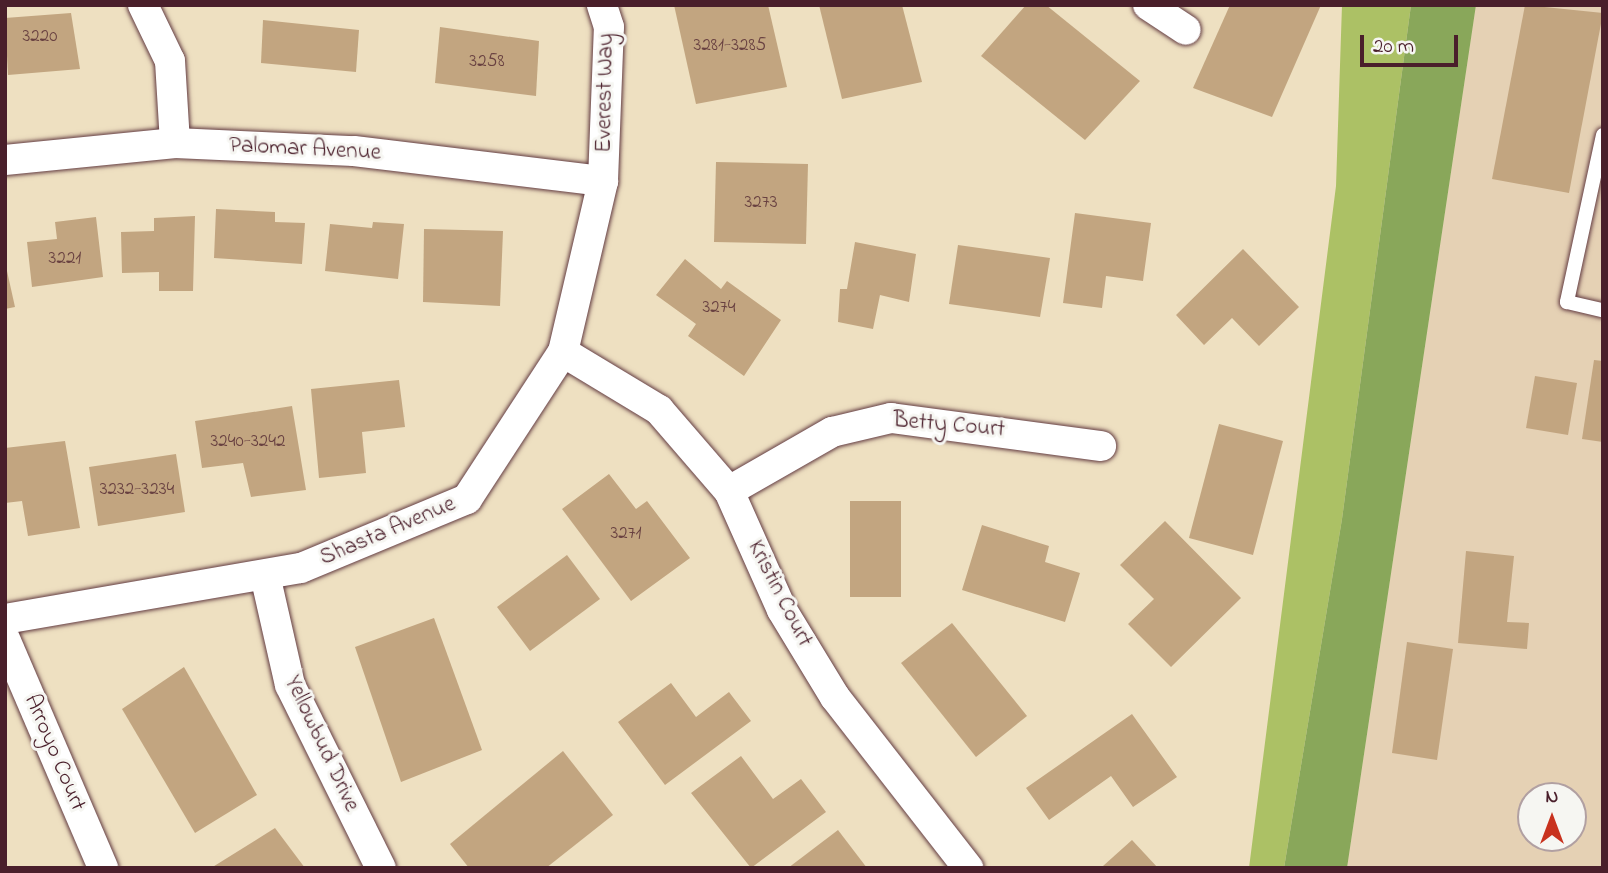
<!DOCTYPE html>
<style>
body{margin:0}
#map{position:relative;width:1608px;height:873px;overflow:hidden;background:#eee0c1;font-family:"Indie Flower",sans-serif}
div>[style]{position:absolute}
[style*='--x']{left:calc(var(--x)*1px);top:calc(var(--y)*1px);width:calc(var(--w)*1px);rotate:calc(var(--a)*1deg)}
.built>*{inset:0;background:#e5d1b4}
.green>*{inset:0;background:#acc165}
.forest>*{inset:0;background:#89a75a}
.building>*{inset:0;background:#c2a580}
.roads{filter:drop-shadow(0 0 2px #633c42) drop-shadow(0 0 2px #633c42)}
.lane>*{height:14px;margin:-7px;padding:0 7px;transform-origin:7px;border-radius:7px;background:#fff}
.street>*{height:30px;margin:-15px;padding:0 15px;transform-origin:15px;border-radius:15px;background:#fff}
span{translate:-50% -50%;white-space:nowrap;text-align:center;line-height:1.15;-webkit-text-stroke:6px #f6f6f2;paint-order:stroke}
.number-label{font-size:19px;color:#684040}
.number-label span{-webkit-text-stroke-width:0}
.street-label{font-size:23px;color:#4a1f2b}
.frame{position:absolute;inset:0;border:7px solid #4a1f2b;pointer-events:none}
.north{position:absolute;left:1517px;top:782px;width:70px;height:70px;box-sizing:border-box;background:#f6f6f2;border:2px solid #b1a0a2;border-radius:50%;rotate:0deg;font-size:19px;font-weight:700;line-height:28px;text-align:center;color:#4a1f2b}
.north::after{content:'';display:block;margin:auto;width:24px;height:32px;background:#c8321e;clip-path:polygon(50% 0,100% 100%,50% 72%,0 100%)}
.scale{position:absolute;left:1360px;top:35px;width:98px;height:32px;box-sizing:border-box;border:4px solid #4a1f2b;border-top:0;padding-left:9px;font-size:21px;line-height:24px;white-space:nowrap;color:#4a1f2b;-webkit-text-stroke:5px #f6f6f2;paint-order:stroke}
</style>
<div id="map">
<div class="built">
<div style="clip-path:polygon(evenodd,1476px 5px,1603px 5px,1603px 868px,1347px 868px,1476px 5px,1531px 796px,1573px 796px,1573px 838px,1531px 838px,1531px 796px)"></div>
</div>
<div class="green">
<div style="clip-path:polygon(1342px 5px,1411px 5px,1342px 519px,1284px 868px,1249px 868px,1336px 186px)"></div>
</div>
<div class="forest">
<div style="clip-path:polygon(1411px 5px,1476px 5px,1347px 868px,1284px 868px,1342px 519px)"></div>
</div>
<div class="building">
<div style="clip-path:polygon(674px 5px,768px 5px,787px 87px,696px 104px)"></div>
<div style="clip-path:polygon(819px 5px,902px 5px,922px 82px,842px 99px)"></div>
<div style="clip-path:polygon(1026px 5px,1046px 5px,1140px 81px,1085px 140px,981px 56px)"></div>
<div style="clip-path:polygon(1230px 5px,1321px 5px,1272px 117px,1193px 88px)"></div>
<div style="clip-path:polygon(1525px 5px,1603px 13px,1569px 193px,1492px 179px)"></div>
<div style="clip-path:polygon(71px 13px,80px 69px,8px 75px,5px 18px)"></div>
<div style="clip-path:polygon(263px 20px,359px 30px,356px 72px,261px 63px)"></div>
<div style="clip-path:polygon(440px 27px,539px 41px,536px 96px,435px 83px)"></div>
<div style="clip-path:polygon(716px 162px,808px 164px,806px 244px,714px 242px)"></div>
<div style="clip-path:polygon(216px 209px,275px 212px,275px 222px,305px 223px,302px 264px,214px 258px)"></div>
<div style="clip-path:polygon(1075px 213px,1151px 223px,1143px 281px,1106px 276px,1102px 308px,1063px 303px)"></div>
<div style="clip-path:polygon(195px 216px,193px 291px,159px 291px,159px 272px,122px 273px,121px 232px,154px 231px,154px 218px)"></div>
<div style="clip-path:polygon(96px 217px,103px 277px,32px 287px,27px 242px,57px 239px,55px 222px)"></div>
<div style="clip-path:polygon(373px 222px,404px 224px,398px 279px,325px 271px,330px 224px,372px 228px)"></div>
<div style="clip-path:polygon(424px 229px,503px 231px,500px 306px,423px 302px)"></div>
<div style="clip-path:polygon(855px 242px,916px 254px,909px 302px,880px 295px,873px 329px,838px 322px,840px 289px,847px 289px)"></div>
<div style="clip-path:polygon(958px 245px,1050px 258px,1040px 317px,949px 304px)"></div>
<div style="clip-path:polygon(1243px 249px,1299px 307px,1259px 346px,1232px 318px,1204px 345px,1176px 315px)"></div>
<div style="clip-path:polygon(685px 259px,721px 289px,727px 281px,781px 320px,744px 376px,688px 336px,696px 324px,656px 295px)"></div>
<div style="clip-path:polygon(5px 262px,15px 307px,5px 309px)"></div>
<div style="clip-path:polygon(1594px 360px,1603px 361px,1603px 442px,1582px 439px)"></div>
<div style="clip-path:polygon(1535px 376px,1577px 383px,1568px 435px,1526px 428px)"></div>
<div style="clip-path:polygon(399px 380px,405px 427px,362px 432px,366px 473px,319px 478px,311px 389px)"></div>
<div style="clip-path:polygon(292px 406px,306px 490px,251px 497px,243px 463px,202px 468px,195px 421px)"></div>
<div style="clip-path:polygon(1219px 424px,1283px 441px,1253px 555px,1189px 538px)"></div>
<div style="clip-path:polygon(65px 441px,80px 528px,28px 536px,22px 501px,5px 503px,5px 448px)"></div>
<div style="clip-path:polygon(176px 454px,185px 512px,98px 526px,89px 467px)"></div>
<div style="clip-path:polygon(609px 474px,636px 509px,647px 501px,690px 558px,631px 601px,562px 509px)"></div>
<div style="clip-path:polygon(850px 501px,901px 501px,901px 597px,850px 597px)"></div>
<div style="clip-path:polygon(1165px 521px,1241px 598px,1171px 667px,1128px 624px,1154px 599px,1120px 565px)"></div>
<div style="clip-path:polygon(982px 525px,1049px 546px,1045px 562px,1080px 573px,1065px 622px,962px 590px)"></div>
<div style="clip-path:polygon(1466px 551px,1514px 556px,1507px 622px,1529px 623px,1527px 649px,1458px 643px)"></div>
<div style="clip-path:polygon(567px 555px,600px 599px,530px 651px,497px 607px)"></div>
<div style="clip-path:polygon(434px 618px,482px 750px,401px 782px,355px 647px)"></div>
<div style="clip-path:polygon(952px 623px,1027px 716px,976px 757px,901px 663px)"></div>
<div style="clip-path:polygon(1407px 642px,1453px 649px,1437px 760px,1392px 753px)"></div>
<div style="clip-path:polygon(184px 667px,257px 795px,195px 833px,122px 709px)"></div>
<div style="clip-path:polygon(671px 683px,696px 717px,729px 692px,751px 721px,665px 785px,618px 722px)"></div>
<div style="clip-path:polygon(1132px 714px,1177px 777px,1133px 807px,1111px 776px,1049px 820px,1026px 788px)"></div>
<div style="clip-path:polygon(563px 751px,613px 815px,546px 868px,469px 868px,450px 844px)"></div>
<div style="clip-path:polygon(741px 756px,773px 799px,801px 779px,826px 812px,751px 868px,691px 793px)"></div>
<div style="clip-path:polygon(275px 828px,305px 868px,211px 868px)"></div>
<div style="clip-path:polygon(838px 830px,867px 868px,788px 868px)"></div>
<div style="clip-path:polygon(1132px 840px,1158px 868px,1105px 868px,1103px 866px)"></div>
</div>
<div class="roads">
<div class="lane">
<div style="--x:1603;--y:135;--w:171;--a:102.2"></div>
<div style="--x:1567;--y:302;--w:37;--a:13"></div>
</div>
<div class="street">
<div style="--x:143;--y:5;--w:62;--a:64.3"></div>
<div style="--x:170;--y:61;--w:82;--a:86.5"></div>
<div style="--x:1148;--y:5;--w:45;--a:33.3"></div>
<div style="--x:5;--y:160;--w:171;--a:-5.7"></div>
<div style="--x:175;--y:143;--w:179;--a:2.6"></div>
<div style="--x:354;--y:151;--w:251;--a:6.9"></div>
<div style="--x:563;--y:352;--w:112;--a:31.1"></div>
<div style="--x:659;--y:410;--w:107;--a:49.2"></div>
<div style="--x:729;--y:491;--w:130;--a:66"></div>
<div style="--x:782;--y:610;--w:102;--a:58.7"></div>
<div style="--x:835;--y:697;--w:217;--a:52.1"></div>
<div style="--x:729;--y:491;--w:119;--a:-29.8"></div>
<div style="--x:832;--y:432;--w:61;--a:-13.3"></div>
<div style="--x:891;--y:418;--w:212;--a:7.6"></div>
<div style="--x:265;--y:575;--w:113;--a:77.2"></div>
<div style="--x:290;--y:685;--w:204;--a:63.6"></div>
<div style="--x:5;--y:619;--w:300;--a:-9.8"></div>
<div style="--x:301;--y:568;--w:180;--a:-22.6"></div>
<div style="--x:467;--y:499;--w:176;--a:-56.9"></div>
<div style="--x:563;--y:352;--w:176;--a:-76.8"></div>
<div style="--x:603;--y:181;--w:154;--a:-87.8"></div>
<div style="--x:609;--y:27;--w:23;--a:-108"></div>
<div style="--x:5;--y:639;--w:249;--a:66.8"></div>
</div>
</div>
<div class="number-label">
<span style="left:40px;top:37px">3220</span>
<span style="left:730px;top:46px">3281-3285</span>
<span style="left:487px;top:62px">3258</span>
<span style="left:761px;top:203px">3273</span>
<span style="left:65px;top:259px">3221</span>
<span style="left:719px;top:308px">3274</span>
<span style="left:248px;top:442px">3240-3242</span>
<span style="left:137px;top:490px">3232-3234</span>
<span style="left:626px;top:534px">3271</span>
</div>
<div class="street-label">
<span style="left:606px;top:93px;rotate:-89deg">Everest Way</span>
<span style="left:305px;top:150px;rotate:3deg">Palomar Avenue</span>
<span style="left:949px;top:426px;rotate:5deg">Betty Court</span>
<span style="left:388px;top:532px;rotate:-23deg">Shasta Avenue</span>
<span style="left:779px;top:594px;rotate:63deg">Kristin Court</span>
<span style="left:321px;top:744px;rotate:65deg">Yellowbud Drive</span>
<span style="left:54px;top:753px;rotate:67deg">Arroyo Court</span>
</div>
<div class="frame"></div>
<div class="north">N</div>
<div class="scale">20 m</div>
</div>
